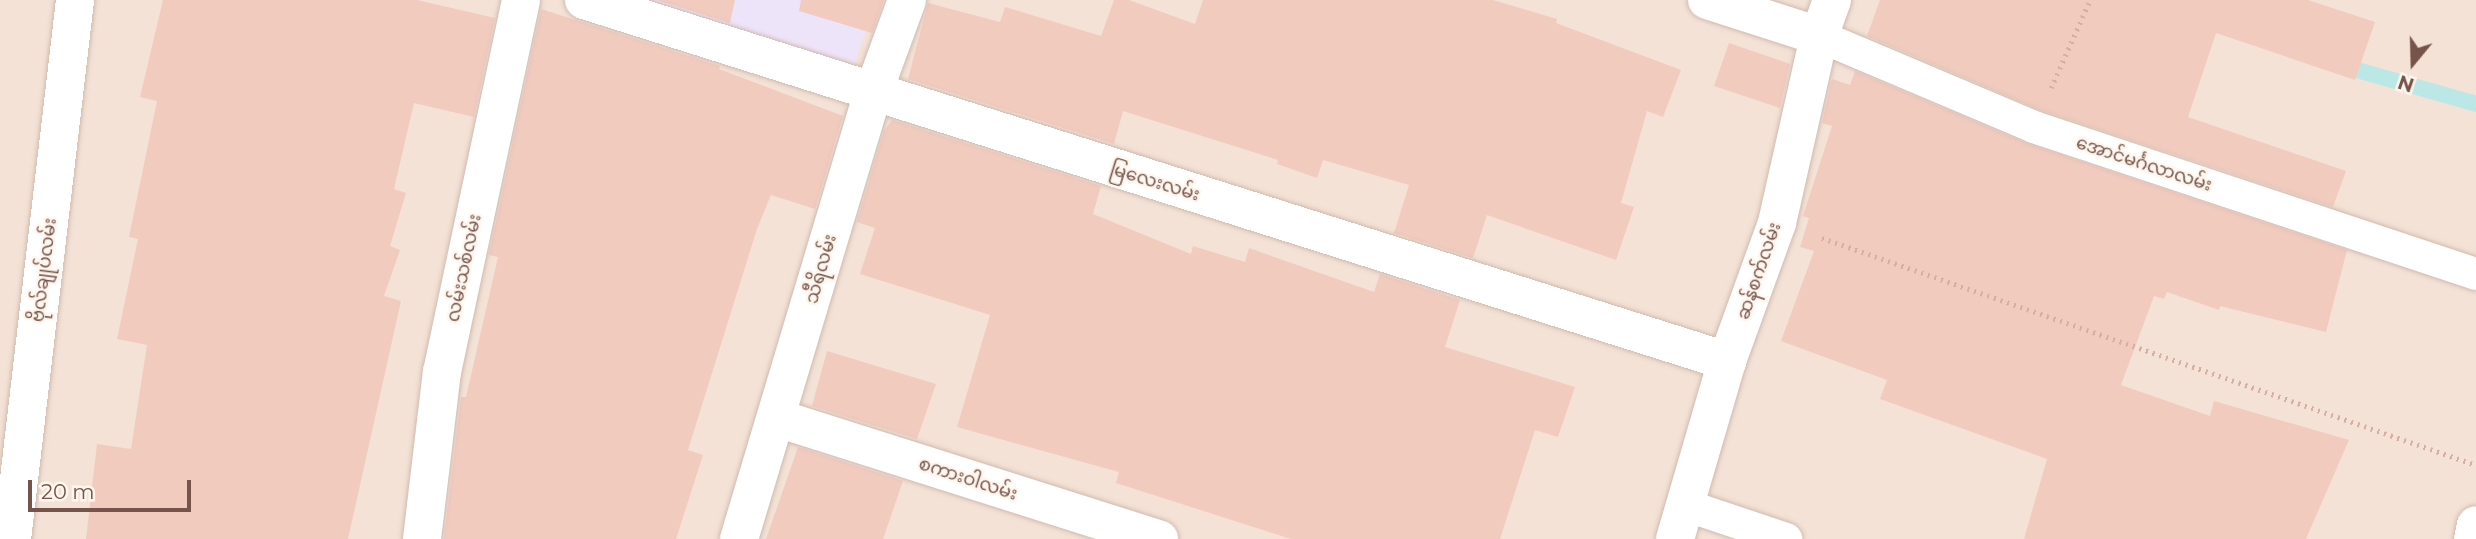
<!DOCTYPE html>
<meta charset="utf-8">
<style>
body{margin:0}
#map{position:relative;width:2476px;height:539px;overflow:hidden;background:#fdf1e8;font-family:Montserrat,"Noto Sans Myanmar",sans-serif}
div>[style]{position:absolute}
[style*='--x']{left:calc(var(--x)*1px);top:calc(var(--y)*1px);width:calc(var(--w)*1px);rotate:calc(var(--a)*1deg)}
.residential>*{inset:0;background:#f4e2d6}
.education>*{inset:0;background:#eee4f9}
.stream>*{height:16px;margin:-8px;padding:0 8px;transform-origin:8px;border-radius:8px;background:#bbe7e6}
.building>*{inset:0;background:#f2cbbf}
.path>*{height:4.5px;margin-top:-2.25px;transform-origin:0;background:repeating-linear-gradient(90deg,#d8aea2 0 2px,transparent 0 7px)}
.roads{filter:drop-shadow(0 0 2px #d1baaf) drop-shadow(0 0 2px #d1baaf)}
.lane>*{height:32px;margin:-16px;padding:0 16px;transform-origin:16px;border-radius:16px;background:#fff}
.street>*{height:38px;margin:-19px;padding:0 19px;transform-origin:19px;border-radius:19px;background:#fff}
.secondary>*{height:38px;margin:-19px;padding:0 19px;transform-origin:19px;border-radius:19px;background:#fff}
span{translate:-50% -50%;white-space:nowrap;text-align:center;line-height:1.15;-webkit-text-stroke:5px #fff6ee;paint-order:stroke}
.street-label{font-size:18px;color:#77544b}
.north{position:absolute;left:2378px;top:28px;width:70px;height:70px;-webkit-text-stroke:5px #fff6ee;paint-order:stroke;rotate:199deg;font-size:19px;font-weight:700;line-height:28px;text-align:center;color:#77544b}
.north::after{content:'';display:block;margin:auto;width:24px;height:32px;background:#77544b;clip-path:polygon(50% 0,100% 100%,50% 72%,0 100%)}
.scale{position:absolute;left:28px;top:480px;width:163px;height:32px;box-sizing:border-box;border:4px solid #77544b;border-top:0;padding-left:9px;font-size:21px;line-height:24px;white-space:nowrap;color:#77544b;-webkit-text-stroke:5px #fff6ee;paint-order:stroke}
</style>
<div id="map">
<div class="residential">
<div style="clip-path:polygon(0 0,2476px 0,2476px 539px,0 539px)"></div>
</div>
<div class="education">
<div style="clip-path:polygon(641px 0,876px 0,852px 71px)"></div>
</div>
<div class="stream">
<div style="--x:2350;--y:68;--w:131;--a:15.9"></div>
</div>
<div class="building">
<div style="clip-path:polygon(163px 0,417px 0,495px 18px,474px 117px,414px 103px,394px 189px,406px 193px,390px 246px,400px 250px,384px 296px,401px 301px,348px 539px,86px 539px,97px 444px,131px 449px,147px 345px,117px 339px,138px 239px,129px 237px,157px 101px,140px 97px)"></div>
<div style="clip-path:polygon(657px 0,735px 0,730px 23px)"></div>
<div style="clip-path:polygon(801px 0,884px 0,872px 33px,799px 11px)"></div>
<div style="clip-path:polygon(1114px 0,1129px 0,1195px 24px,1203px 0,1493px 0,1557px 19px,1556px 23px,1681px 70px,1663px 117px,1647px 111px,1621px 203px,1634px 207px,1616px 260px,1487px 215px,1473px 258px,1394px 233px,1409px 185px,1323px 160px,1317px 178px,1277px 164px,1278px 160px,1123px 111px,1114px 144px,908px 79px,928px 3px,1000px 22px,1005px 7px,1101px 36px)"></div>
<div style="clip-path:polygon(1880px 0,2308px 0,2375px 22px,2355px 80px,2216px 33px,2188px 117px,2346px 171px,2333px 207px,2040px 110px,1867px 36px)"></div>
<div style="clip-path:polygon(541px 9px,720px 66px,719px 69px,843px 116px,815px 209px,771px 195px,757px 229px,688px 450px,703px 455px,676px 539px,444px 539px,461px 397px,466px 397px,498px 257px,489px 255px)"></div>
<div style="clip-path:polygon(1729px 43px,1790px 64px,1780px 108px,1714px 86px)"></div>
<div style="clip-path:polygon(1855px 71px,2028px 144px,2347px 250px,2326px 332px,2220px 306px,2219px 310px,2167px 292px,2164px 299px,2154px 296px,2121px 385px,2210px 416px,2214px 401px,2349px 440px,2306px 539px,2024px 539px,2047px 459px,1880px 399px,1887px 380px,1781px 341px,1814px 251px,1800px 247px,1809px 218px,1803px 216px,1832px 126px,1822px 123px,1832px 79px,1850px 85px)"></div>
<div style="clip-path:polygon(892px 120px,1101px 186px,1093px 214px,1191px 254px,1193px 246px,1245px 262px,1249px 248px,1374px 292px,1380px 274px,1460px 300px,1445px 347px,1575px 387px,1558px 437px,1535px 430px,1500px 539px,1291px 539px,1116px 483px,1119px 472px,957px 427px,990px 315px,860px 274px,875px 228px,857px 222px,884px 131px)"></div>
<div style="clip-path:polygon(827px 351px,936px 384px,917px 439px,812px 406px)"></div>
<div style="clip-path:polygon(798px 447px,903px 481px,883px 539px,766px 539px)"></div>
</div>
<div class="path">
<div style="--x:2051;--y:88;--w:96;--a:-66.1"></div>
<div style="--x:1822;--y:238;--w:692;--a:19.14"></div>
</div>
<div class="roads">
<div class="lane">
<div style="--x:1819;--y:36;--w:233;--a:22.9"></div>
<div style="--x:2034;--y:127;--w:466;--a:18.4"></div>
<div style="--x:1685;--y:505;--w:107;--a:18.6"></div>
</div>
<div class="street">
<div style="--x:584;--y:0;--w:1199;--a:17.53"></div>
<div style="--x:1707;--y:0;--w:118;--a:17.8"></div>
<div style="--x:777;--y:418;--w:401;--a:17.6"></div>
<div style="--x:422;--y:539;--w:168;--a:-83.2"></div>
<div style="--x:442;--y:372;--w:380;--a:-78"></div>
<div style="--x:739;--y:539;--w:466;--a:-73.3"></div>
<div style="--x:873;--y:93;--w:99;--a:-69.9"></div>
<div style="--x:1675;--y:539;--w:185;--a:-73.7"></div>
<div style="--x:1727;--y:361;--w:147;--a:-70.1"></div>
<div style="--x:1777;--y:223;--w:192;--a:-77.3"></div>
<div style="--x:1819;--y:36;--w:38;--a:-70"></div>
</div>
<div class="secondary">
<div style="--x:12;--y:539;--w:543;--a:-83.33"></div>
<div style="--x:2473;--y:539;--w:14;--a:-78"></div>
</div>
</div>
<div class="street-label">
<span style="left:2144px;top:164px;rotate:18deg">အောင်မင်္ဂလာလမ်း</span>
<span style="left:1155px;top:182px;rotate:17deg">မြလေးလမ်း</span>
<span style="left:464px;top:268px;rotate:-78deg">လမ်းသစ်လမ်း</span>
<span style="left:821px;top:269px;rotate:-74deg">သီရိလမ်း</span>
<span style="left:44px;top:270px;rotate:-83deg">ဗိုလ်ချုပ်လမ်း</span>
<span style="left:1759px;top:271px;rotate:-71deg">ဆန်စက်လမ်း</span>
<span style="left:968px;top:479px;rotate:18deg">စကားဝါလမ်း</span>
</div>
<div class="north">N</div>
<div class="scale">20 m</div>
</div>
